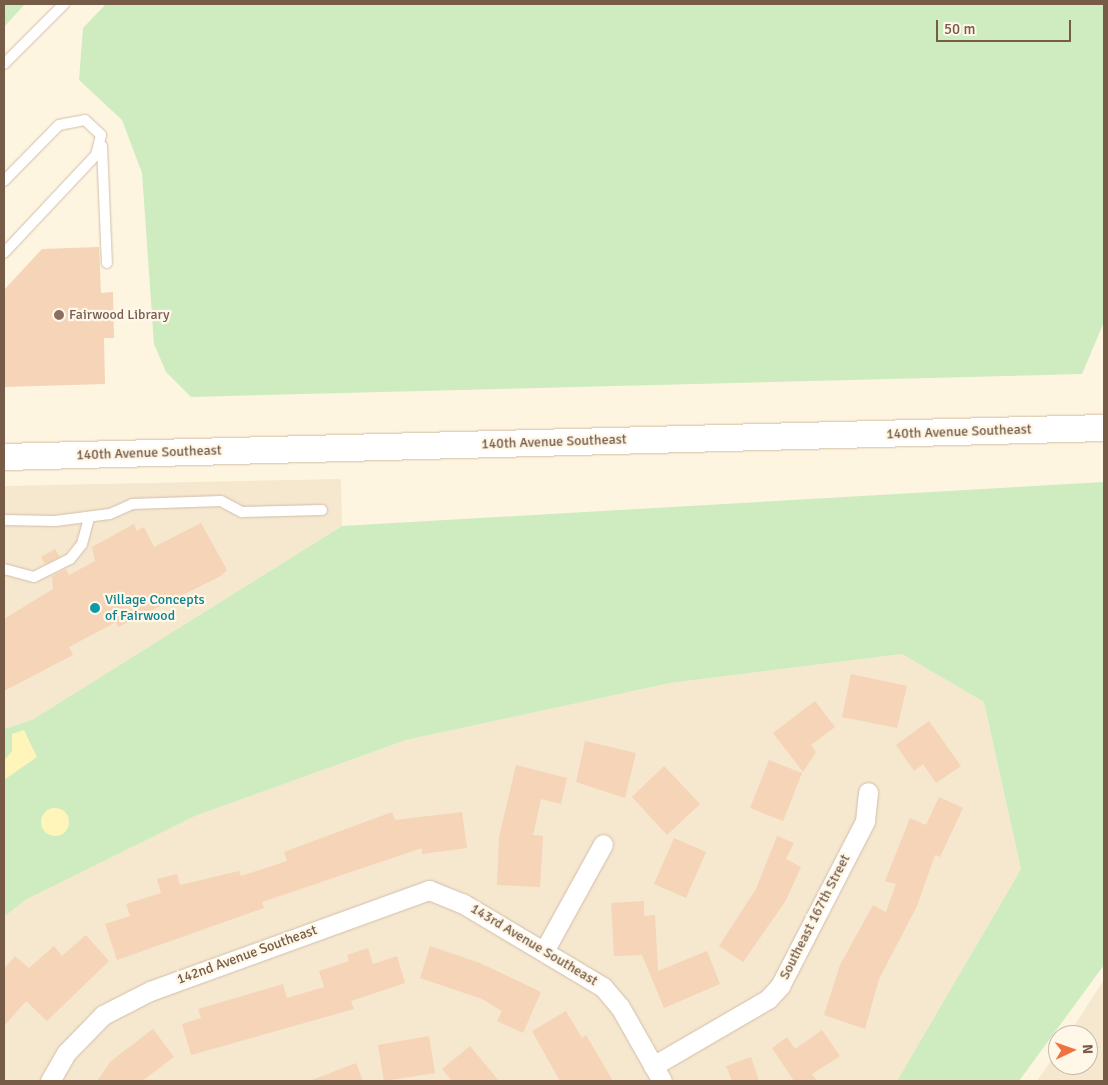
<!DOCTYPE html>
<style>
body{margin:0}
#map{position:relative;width:1108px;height:1085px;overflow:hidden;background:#fef5e1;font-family:Signika,sans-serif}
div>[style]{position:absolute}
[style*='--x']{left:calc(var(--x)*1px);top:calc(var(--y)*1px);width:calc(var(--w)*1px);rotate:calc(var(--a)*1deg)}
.residential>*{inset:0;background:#f6e7cf}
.green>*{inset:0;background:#ceecbf}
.sand>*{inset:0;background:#fff5ba}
.round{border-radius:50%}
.building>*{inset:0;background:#f5d4b7}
.roads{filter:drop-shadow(0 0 1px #d1bfaa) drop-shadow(0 0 1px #d1bfaa)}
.lane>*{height:10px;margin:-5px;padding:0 5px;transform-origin:5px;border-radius:5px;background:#fff}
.street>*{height:19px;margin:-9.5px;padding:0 9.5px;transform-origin:9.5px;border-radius:9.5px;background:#fff}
.secondary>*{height:26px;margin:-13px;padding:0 13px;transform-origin:13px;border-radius:13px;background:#fff}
.dots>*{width:14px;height:14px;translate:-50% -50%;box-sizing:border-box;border:2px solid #fff8e9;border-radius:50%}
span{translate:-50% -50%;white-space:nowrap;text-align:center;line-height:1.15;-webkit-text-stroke:4.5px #fff8e9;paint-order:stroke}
.education-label{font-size:14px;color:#785e54}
.left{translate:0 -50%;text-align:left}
.street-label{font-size:14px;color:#765b46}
.culture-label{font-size:14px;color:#0d838f}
.frame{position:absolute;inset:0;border:5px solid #765b46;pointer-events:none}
.north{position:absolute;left:1048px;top:1025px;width:50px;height:50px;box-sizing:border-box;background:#fff8e9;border:1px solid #c8b9a8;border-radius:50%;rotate:87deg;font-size:14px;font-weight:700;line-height:20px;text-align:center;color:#765b46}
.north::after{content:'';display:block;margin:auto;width:18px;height:22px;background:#f0723e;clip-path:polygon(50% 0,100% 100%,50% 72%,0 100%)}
.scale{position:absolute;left:936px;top:20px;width:135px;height:22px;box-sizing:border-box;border:2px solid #765b46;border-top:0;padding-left:6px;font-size:15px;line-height:18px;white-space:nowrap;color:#765b46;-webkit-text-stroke:4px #fff8e9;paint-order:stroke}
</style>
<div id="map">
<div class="residential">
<div style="clip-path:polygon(341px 479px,342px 526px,32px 720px,4px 729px,4px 486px)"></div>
<div style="clip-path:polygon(902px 654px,984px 702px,1021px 869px,897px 1081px,4px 1081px,4px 917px,25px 900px,195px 816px,406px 740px,670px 683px)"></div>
<div style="clip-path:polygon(1104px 980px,1104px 1081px,1037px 1081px,1058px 1050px,1058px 1065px,1088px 1065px,1088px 1035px,1068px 1035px)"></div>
</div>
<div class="green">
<div style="clip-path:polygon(4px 4px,25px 4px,4px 27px)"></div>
<div style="clip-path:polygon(106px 4px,1104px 4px,1104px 322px,1082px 374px,191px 397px,166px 372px,154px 344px,142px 173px,122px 120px,79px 80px,83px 28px)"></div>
<div style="clip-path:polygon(1104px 482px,1104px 965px,1019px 1081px,897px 1081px,1021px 869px,984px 702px,902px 654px,670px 683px,406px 740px,195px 816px,25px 900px,4px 917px,4px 729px,32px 720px,342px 526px)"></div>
</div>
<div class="sand">
<div style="clip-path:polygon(24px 730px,37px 757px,4px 780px,4px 761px,12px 751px,12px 734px)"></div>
<div class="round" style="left:41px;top:808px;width:28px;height:28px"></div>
</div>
<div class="building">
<div style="clip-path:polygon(99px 247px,101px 293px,113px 292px,114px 338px,104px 338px,105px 384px,4px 387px,4px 290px,42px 249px)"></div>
<div style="clip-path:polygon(201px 523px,227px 570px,221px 576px,118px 627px,116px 622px,69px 647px,73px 655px,4px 691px,4px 619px,53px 589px,52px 576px,66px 569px,69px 575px,95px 561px,92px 547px,134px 524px,137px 531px,144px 527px,154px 547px)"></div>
<div style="clip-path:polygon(55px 549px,60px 557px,45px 564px,41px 557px)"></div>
<div style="clip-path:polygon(851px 674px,907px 686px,897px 728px,842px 717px)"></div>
<div style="clip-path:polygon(815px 701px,835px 727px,811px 745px,816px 752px,803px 772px,773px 733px)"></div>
<div style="clip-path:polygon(929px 721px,961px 766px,936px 783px,923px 764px,914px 771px,896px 745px)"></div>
<div style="clip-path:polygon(585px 741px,636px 753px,625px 798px,576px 782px)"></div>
<div style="clip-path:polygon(769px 760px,802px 773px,783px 821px,750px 808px)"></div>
<div style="clip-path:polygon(516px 765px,567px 778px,561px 804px,541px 799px,533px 835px,543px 836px,540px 887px,497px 885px,499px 837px)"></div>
<div style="clip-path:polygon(664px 766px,700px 804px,667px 835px,632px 797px)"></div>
<div style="clip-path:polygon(939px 797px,963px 808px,940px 857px,935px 855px,917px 906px,879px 979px,865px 1029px,824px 1015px,840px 965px,873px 905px,886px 912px,896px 884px,885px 881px,910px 818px,926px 825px)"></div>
<div style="clip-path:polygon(392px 812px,395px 820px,462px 812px,467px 848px,422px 854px,422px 848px,262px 902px,264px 908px,117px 960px,105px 924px,130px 916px,126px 904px,161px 893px,157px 879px,177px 874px,180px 885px,239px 871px,241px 876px,287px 861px,284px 852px)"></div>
<div style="clip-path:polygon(777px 836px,794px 843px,786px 859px,801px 867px,785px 902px,743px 962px,719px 946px,756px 889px)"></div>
<div style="clip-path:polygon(674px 838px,706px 852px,686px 898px,654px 884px)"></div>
<div style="clip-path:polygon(644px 901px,644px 916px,655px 915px,658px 971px,707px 951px,720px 984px,664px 1008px,642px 955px,614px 956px,611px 903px)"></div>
<div style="clip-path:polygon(86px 935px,109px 961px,47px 1021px,26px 1001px,4px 1026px,4px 969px,15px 956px,29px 968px,54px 946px,62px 956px)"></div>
<div style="clip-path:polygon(430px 946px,480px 963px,541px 992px,523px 1033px,497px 1021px,502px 1011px,482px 999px,420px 978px)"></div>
<div style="clip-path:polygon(368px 948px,373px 964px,397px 956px,405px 983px,351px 1001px,354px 1009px,191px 1055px,182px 1024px,201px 1018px,198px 1009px,283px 984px,287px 998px,324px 987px,319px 971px,349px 961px,347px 955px)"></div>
<div style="clip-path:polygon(566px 1011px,582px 1038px,586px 1035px,613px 1081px,560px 1081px,532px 1031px)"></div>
<div style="clip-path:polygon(153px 1029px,174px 1057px,142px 1081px,97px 1081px,111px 1061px)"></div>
<div style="clip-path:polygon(822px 1030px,840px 1056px,812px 1074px,817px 1081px,794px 1081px,772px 1048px,787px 1037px,795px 1049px)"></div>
<div style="clip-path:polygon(429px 1036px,435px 1073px,384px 1081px,378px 1045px)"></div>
<div style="clip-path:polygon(470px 1046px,499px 1081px,452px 1081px,442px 1069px)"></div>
<div style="clip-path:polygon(751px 1057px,759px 1081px,732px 1081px,726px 1066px)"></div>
<div style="clip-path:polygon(356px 1063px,363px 1081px,312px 1081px,312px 1080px)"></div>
</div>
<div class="roads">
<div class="lane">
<div style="--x:4;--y:64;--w:85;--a:-45"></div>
<div style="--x:102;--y:146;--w:117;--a:87.6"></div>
<div style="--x:4;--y:181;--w:78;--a:-45.5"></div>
<div style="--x:59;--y:125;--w:26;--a:-11"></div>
<div style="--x:85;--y:120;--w:22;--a:43"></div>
<div style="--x:101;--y:135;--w:21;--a:104"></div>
<div style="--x:96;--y:155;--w:134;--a:133.2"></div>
<div style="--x:4;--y:520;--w:51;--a:1.1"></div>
<div style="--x:55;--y:521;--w:55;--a:-7.3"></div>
<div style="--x:110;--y:514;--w:24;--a:-24"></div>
<div style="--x:132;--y:504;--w:89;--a:-1.9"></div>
<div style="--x:221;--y:501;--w:24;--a:28"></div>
<div style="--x:242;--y:512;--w:80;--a:-1.4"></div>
<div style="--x:4;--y:569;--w:31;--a:15"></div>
<div style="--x:34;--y:577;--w:40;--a:-26.6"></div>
<div style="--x:70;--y:559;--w:19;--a:-51"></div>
<div style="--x:82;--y:544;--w:28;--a:-75"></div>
</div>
<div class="street">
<div style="--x:544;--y:951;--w:122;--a:-61.1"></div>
<div style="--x:653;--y:1066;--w:133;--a:-30.2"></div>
<div style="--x:768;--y:999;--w:18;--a:-47"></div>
<div style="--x:780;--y:986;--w:186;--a:-62.7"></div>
<div style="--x:865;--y:821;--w:29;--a:-84"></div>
<div style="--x:50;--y:1081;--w:32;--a:-60"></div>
<div style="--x:66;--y:1053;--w:53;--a:-45.8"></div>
<div style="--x:103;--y:1015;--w:53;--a:-27.1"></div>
<div style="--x:150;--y:991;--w:297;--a:-19.9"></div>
<div style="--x:429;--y:890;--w:35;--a:22"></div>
<div style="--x:462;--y:903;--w:164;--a:30.8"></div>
<div style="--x:603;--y:987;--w:26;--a:50"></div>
<div style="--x:620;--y:1007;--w:85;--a:60.4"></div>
</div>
<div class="secondary">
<div style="--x:4;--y:457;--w:1100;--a:-1.51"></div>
</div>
</div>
<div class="dots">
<div style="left:59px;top:315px;background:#8d6e63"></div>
<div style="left:95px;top:608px;background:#0f9aa8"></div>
</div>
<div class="education-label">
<span class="left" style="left:69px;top:315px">Fairwood Library</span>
</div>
<div class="street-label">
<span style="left:959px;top:432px;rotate:-2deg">140th Avenue Southeast</span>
<span style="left:554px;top:442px;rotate:-2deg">140th Avenue Southeast</span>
<span style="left:149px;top:453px;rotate:-2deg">140th Avenue Southeast</span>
<span style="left:815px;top:917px;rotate:-63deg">Southeast 167th Street</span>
<span style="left:534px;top:945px;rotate:31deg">143rd Avenue Southeast</span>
<span style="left:247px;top:955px;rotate:-20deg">142nd Avenue Southeast</span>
</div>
<div class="culture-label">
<span class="left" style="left:105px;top:608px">Village Concepts<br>of Fairwood</span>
</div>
<div class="frame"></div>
<div class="north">N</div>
<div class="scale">50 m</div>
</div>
